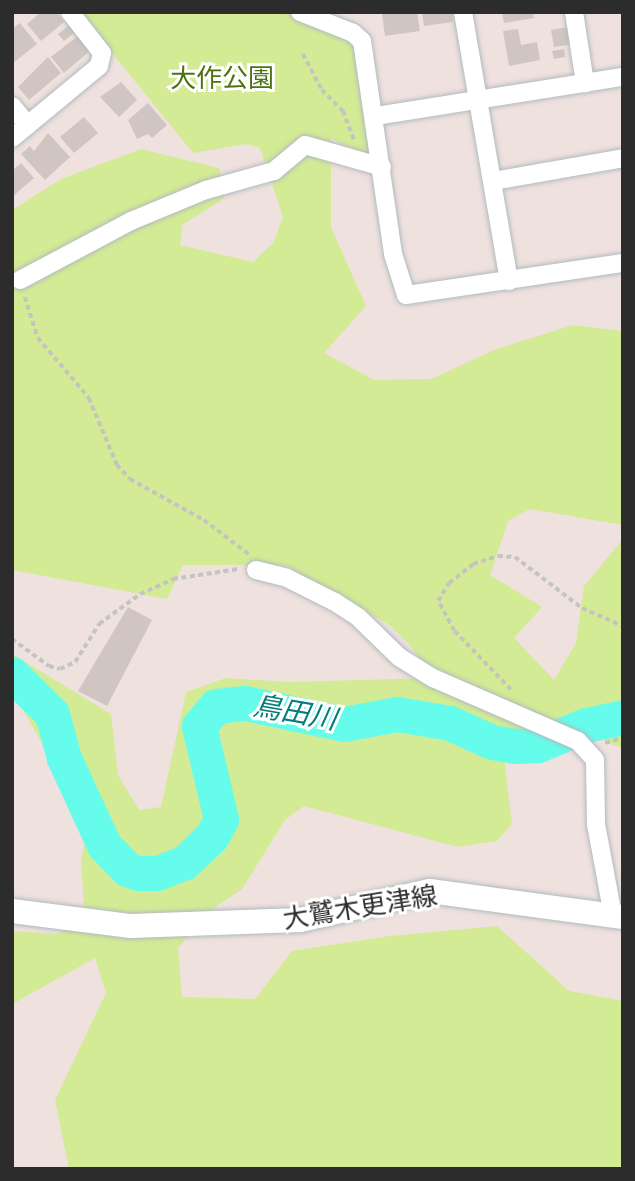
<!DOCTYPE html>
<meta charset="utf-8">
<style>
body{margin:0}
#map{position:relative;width:635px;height:1181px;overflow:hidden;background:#efe1dd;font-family:Jost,"Noto Sans JP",sans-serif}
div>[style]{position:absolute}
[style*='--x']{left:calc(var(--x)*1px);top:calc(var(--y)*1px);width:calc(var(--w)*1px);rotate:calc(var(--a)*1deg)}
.green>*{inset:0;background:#d3eb94}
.river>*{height:35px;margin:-17.5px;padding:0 17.5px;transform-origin:17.5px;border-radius:17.5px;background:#66fceb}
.building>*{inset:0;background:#d1c5c2}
.path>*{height:3.5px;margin-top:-1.75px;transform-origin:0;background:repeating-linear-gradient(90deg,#c4c4c4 0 5px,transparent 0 8.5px)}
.roads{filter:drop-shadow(0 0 2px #b1bac1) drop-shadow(0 0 2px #b1bac1)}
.minor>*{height:18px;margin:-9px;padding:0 9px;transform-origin:9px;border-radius:9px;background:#fff}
.secondary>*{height:24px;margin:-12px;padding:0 12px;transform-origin:12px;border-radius:12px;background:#fff}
span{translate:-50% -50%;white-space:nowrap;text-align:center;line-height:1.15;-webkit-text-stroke:6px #fff;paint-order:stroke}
.park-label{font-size:26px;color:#4b7312}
.street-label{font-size:26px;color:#2c2c2c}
.water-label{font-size:28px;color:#057e79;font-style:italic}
.frame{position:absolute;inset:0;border:14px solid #2c2c2c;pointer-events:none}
</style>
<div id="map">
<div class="green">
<div style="clip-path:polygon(79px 12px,285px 12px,351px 35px,374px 152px,365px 156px,331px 138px,331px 227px,366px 306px,324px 353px,374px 380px,431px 379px,494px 350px,573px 325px,623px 331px,623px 525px,530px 509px,508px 521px,490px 575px,542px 607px,514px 638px,554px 680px,576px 643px,584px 586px,623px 539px,623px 749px,589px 734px,504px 757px,512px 824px,497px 841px,458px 847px,304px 806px,285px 820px,242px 889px,211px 910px,178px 948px,182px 997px,255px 999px,292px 951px,390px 936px,497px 926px,569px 991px,623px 1001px,623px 1169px,69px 1169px,55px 1100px,106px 993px,95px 958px,12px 1004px,12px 931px,59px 934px,84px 906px,81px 860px,88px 825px,12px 690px,12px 654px,111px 714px,118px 775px,139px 810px,161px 807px,186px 692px,226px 678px,290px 682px,432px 678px,410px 645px,388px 624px,284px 565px,183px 565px,167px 599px,12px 570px,12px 210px,61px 179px,141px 149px,219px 168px,225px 198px,182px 225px,180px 245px,253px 262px,273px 243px,283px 217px,260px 148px,246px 144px,193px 153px)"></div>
</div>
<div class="river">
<div style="--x:12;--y:674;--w:57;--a:45"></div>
<div style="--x:52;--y:714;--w:46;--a:74.7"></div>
<div style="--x:64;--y:758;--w:96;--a:65.3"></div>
<div style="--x:104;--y:845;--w:33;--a:46"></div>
<div style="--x:127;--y:869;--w:12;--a:20"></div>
<div style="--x:138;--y:873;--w:19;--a:0"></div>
<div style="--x:157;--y:873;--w:30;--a:-21"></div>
<div style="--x:185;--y:862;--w:37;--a:-44"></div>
<div style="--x:212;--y:836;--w:19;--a:-62"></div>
<div style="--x:221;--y:819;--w:96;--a:-103.3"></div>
<div style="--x:199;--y:726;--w:26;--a:-50"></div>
<div style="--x:216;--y:706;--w:29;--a:-6"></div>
<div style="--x:245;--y:703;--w:101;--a:12"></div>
<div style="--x:344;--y:724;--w:54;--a:-10.7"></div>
<div style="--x:397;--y:714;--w:54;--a:9.6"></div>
<div style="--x:450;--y:723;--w:46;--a:24.3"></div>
<div style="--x:492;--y:742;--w:22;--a:10"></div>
<div style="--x:514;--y:746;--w:24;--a:-2"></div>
<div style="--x:538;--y:745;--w:52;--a:-22.6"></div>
<div style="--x:586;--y:725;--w:38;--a:-12"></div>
</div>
<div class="building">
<div style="clip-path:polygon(41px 12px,56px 12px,64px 22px,41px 41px,27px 24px)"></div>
<div style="clip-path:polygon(417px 12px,420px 31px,385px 36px,382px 14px)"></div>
<div style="clip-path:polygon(422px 12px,452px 12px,453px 22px,424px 26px)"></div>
<div style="clip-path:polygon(502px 12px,533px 12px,534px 18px,504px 23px)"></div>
<div style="clip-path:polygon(20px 23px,37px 44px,12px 64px,12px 29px)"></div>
<div style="clip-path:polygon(72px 23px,78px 30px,64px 41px,58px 34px)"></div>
<div style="clip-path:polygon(573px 26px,576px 44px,554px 47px,551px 30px)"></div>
<div style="clip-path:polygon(518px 29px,521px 45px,537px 42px,540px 60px,509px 66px,503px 31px)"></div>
<div style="clip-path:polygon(79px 35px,91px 50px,64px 73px,51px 57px)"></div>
<div style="clip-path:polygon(564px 49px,565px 57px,554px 59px,552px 51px)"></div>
<div style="clip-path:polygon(48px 57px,61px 73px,29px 100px,18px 87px)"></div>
<div style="clip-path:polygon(121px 82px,137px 100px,119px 117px,100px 97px)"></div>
<div style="clip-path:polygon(148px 103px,167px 125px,152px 138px,148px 134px,137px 139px,128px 120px)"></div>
<div style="clip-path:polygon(84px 117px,98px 133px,74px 153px,60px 137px)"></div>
<div style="clip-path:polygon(48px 133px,70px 157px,45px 180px,21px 154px,30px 146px,34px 151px)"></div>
<div style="clip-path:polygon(21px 163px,34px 178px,12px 197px,12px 171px)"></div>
<div style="clip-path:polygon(128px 607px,152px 620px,107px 706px,78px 691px)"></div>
</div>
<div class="path">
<div style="--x:303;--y:54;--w:41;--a:62.2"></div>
<div style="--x:322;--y:90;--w:30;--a:45"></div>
<div style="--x:343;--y:111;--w:31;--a:69"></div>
<div style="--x:25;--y:297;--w:43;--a:72.4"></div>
<div style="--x:38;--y:338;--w:79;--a:49.6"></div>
<div style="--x:89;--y:398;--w:73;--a:67.3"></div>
<div style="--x:117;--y:465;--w:19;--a:47"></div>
<div style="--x:130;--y:479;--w:85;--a:29"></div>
<div style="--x:204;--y:520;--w:58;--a:37.3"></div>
<div style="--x:12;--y:639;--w:46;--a:36.1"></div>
<div style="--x:49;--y:666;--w:11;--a:15"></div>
<div style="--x:60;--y:669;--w:17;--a:-25"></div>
<div style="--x:75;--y:662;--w:45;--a:-57.7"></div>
<div style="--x:99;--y:624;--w:51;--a:-36.2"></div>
<div style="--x:140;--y:594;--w:36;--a:-24"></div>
<div style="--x:173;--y:579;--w:66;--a:-8.7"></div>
<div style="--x:511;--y:690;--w:82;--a:-134"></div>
<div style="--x:454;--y:631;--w:34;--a:-118"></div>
<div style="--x:438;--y:601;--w:21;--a:-59"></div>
<div style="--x:449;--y:583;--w:31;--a:-38"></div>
<div style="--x:473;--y:564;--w:26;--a:-18"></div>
<div style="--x:498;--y:556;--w:17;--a:3"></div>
<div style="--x:515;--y:557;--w:84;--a:37.3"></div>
<div style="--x:582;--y:608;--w:45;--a:23.7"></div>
<div style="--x:605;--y:743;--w:19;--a:-16"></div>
</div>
<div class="roads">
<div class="minor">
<div style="--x:300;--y:12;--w:57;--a:21.6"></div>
<div style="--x:353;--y:33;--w:12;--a:42"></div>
<div style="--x:362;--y:41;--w:215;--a:81.7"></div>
<div style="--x:393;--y:254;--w:43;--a:72.4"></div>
<div style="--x:406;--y:295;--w:219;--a:-8.4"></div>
<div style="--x:463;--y:12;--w:273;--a:80.3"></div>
<div style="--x:574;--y:12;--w:72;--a:81.2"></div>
<div style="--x:12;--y:106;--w:25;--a:50"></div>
<div style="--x:376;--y:116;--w:250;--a:-9"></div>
<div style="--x:12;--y:138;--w:113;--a:-39.6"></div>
<div style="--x:99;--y:66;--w:13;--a:-77"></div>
<div style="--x:102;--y:53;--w:52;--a:-128"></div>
<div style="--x:493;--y:181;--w:132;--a:-10"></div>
<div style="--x:20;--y:280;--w:126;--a:-28"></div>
<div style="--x:131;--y:221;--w:81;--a:-22.5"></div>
<div style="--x:206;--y:190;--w:71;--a:-15.6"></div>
<div style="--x:274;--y:171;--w:40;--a:-40"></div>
<div style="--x:305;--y:145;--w:80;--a:15.9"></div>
<div style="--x:256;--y:570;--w:32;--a:14"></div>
<div style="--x:287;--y:578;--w:54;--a:26.6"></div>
<div style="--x:335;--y:602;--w:27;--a:33"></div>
<div style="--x:358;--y:617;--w:57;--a:44.3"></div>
<div style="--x:399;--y:657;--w:40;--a:32"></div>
<div style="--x:433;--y:678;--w:158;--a:23.5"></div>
<div style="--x:578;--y:741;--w:25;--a:48"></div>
<div style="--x:595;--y:760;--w:64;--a:89.1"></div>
<div style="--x:596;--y:824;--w:94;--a:79.5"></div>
</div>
<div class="secondary">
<div style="--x:12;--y:911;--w:120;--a:7.2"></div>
<div style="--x:131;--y:926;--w:169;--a:-2"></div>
<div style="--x:300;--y:920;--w:133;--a:-12.6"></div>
<div style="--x:430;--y:891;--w:195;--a:7.7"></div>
</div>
</div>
<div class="park-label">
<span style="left:222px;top:79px">大作公園</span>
</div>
<div class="street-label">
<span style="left:360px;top:908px;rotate:-9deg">大鷲木更津線</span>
</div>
<div class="water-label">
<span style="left:295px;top:713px;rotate:10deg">鳥田川</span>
</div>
<div class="frame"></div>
</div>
